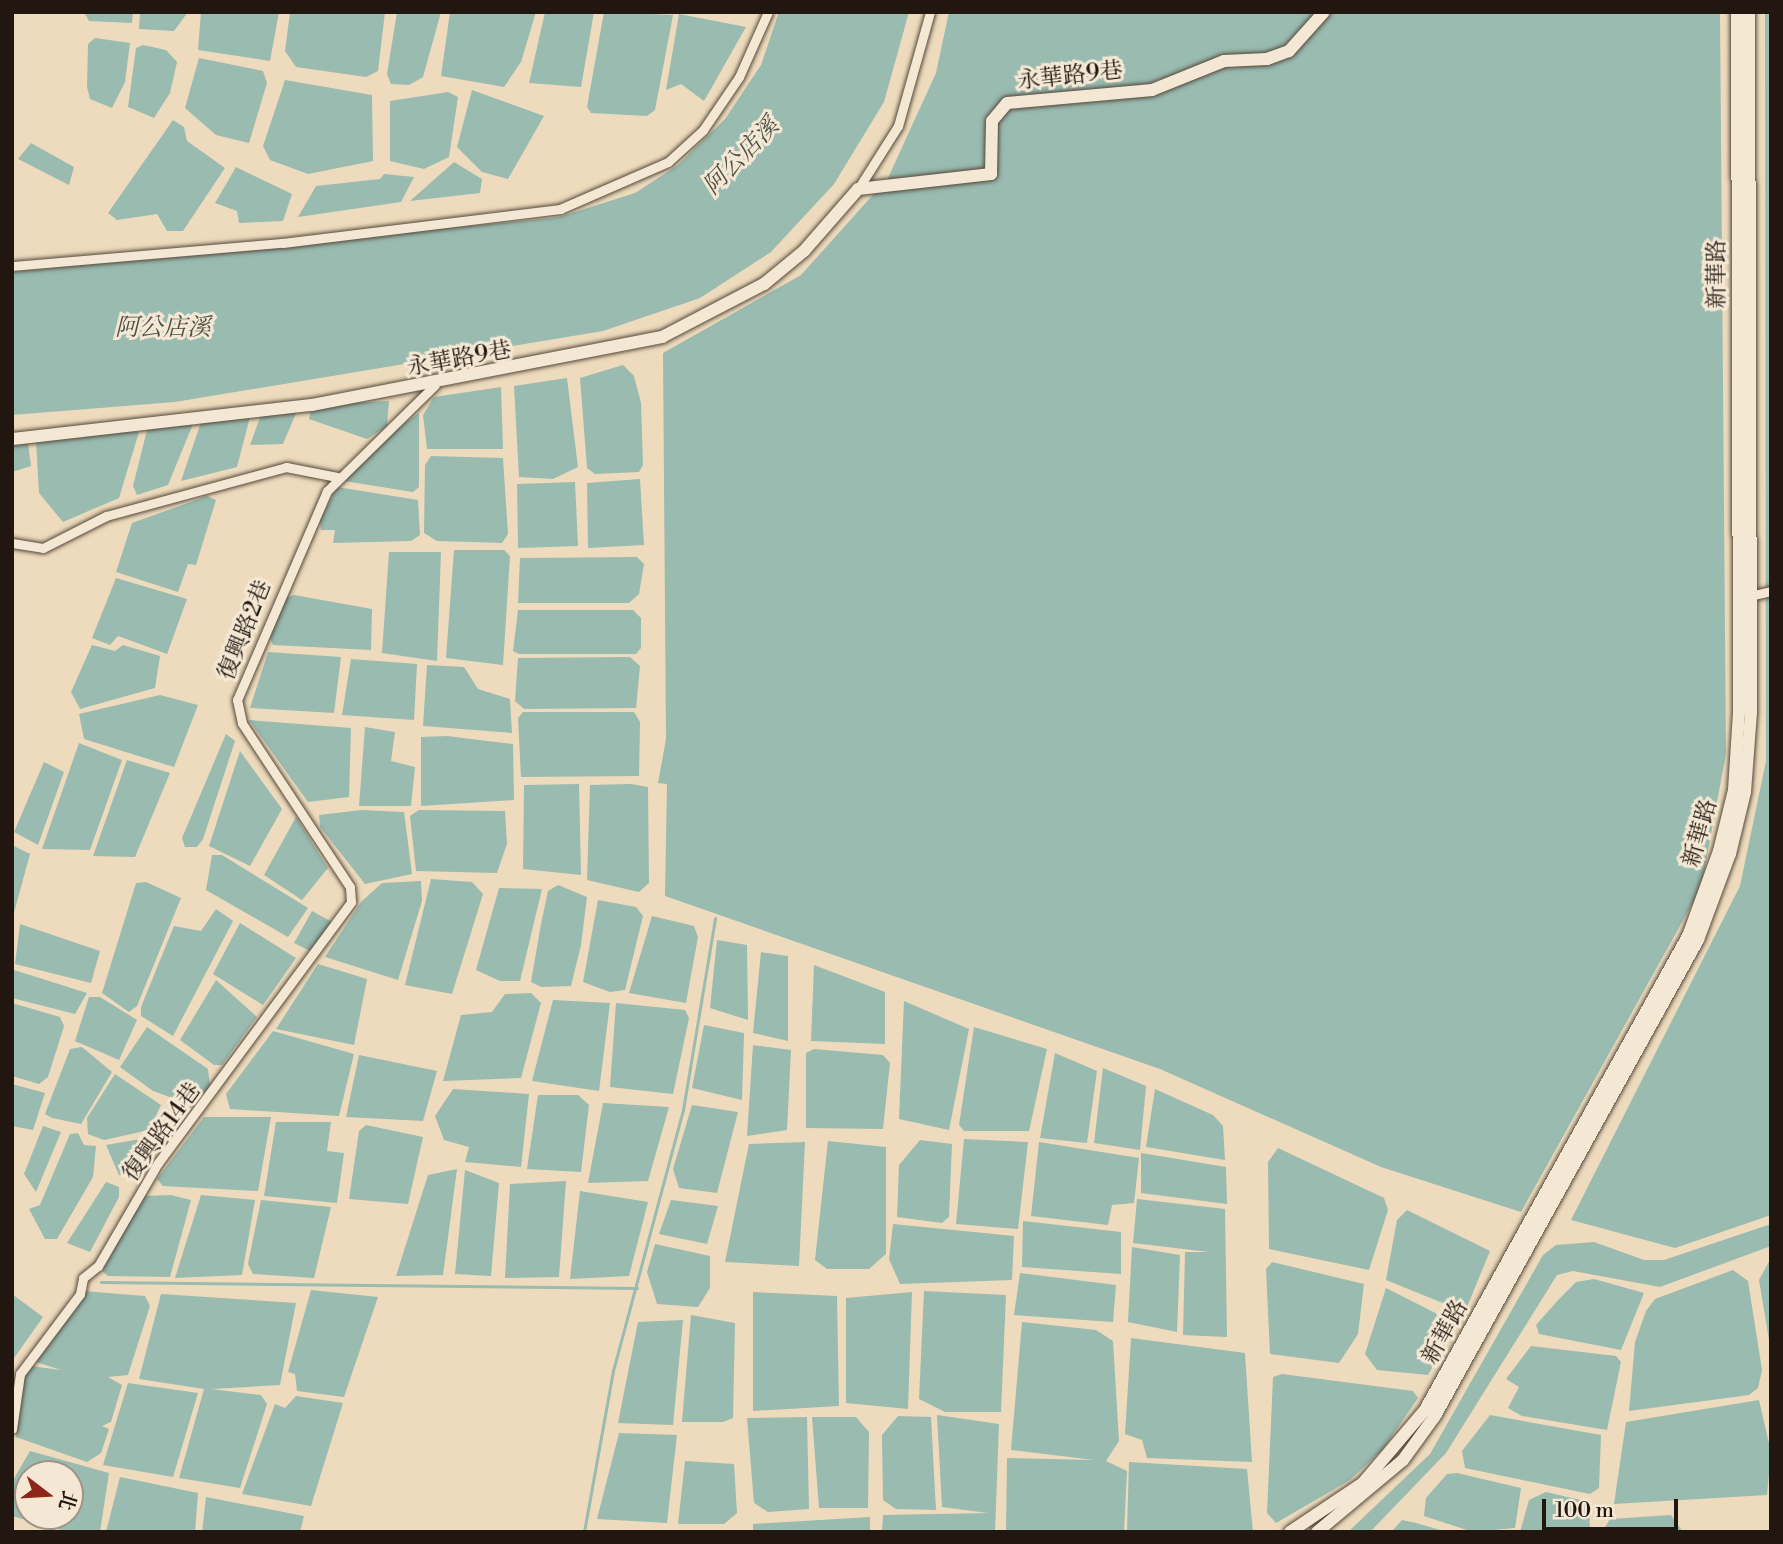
<!DOCTYPE html>
<meta charset="utf-8">
<style>
body{margin:0}
#map{position:relative;width:1783px;height:1544px;overflow:hidden;background:#eedbbd;font-family:"Libre Bodoni","Noto Serif TC",serif}
div>[style]{position:absolute}
[style*='--x']{left:calc(var(--x)*1px);top:calc(var(--y)*1px);width:calc(var(--w)*1px);rotate:calc(var(--a)*1deg)}
.water>*{inset:0;background:#99bbb0}
.stream>*{height:2.5px;margin:-1.25px;padding:0 1.25px;transform-origin:1.25px;border-radius:1.25px;background:#99bbb0}
.roads{filter:drop-shadow(0 0 2px #54483b) drop-shadow(0 0 2px #54483b)}
.street>*{height:9px;margin:-4.5px;padding:0 4.5px;transform-origin:4.5px;border-radius:4.5px;background:#f4e8d4}
.secondary>*{height:12px;margin:-6px;padding:0 6px;transform-origin:6px;border-radius:6px;background:#f4e8d4}
span{translate:-50% -50%;white-space:nowrap;text-align:center;line-height:1.15;-webkit-text-stroke:6px #f4e8d4;paint-order:stroke}
.street-label{font-size:23px;color:#211710}
.water-label{font-size:24px;color:#4b5048;font-style:italic}
.frame{position:absolute;inset:0;border:14px solid #211710;pointer-events:none}
.north{position:absolute;left:14px;top:1460px;width:70px;height:70px;box-sizing:border-box;background:#f4e8d4;border:2px solid #a09486;border-radius:50%;rotate:107deg;font-size:19px;font-weight:700;line-height:28px;text-align:center;color:#211710}
.north::after{content:'';display:block;margin:auto;width:24px;height:32px;background:#8f2418;clip-path:polygon(50% 0,100% 100%,50% 72%,0 100%)}
.scale{position:absolute;left:1542px;top:1499px;width:136px;height:32px;box-sizing:border-box;border:4px solid #211710;border-top:0;padding-left:9px;font-size:21px;line-height:24px;white-space:nowrap;color:#211710;-webkit-text-stroke:5px #f4e8d4;paint-order:stroke}
</style>
<div id="map">
<div class="water">
<div style="clip-path:polygon(84px 12px,133px 12px,132px 23px,89px 21px)"></div>
<div style="clip-path:polygon(140px 12px,188px 12px,174px 31px,139px 29px)"></div>
<div style="clip-path:polygon(201px 12px,279px 12px,270px 61px,198px 50px)"></div>
<div style="clip-path:polygon(290px 12px,385px 12px,378px 71px,366px 77px,296px 67px,285px 51px)"></div>
<div style="clip-path:polygon(397px 12px,441px 12px,423px 77px,409px 85px,391px 84px,387px 74px)"></div>
<div style="clip-path:polygon(450px 12px,536px 12px,521px 62px,504px 87px,441px 76px)"></div>
<div style="clip-path:polygon(545px 12px,594px 12px,581px 87px,529px 83px)"></div>
<div style="clip-path:polygon(604px 12px,673px 15px,655px 110px,647px 116px,591px 113px,587px 107px)"></div>
<div style="clip-path:polygon(779px 12px,909px 12px,884px 102px,834px 184px,771px 252px,700px 298px,603px 331px,175px 402px,12px 415px,12px 272px,559px 217px,635px 193px,678px 165px,725px 119px,761px 65px)"></div>
<div style="clip-path:polygon(949px 12px,1720px 12px,1726px 754px,1701px 888px,1521px 1212px,1381px 1167px,1160px 1069px,665px 896px,667px 784px,658px 783px,666px 739px,663px 353px,801px 275px,888px 178px,936px 73px)"></div>
<div style="clip-path:polygon(1765px 12px,1771px 12px,1771px 1215px,1675px 1248px,1571px 1220px,1740px 886px,1766px 761px)"></div>
<div style="clip-path:polygon(679px 14px,746px 27px,704px 101px,681px 84px,666px 90px)"></div>
<div style="clip-path:polygon(95px 38px,130px 43px,125px 82px,112px 108px,90px 99px,87px 87px,88px 44px)"></div>
<div style="clip-path:polygon(143px 45px,166px 50px,177px 62px,170px 93px,154px 118px,128px 107px,136px 48px)"></div>
<div style="clip-path:polygon(199px 58px,263px 71px,267px 83px,249px 143px,216px 135px,185px 108px)"></div>
<div style="clip-path:polygon(285px 80px,372px 95px,373px 161px,308px 174px,270px 160px,263px 146px)"></div>
<div style="clip-path:polygon(472px 90px,544px 116px,508px 179px,482px 172px,457px 147px)"></div>
<div style="clip-path:polygon(448px 92px,458px 97px,449px 157px,424px 169px,390px 161px,390px 101px)"></div>
<div style="clip-path:polygon(173px 120px,184px 127px,187px 141px,225px 168px,183px 231px,167px 231px,157px 214px,117px 220px,108px 213px)"></div>
<div style="clip-path:polygon(31px 143px,74px 167px,69px 185px,18px 159px)"></div>
<div style="clip-path:polygon(454px 162px,482px 179px,480px 193px,410px 201px)"></div>
<div style="clip-path:polygon(236px 167px,292px 194px,283px 221px,239px 223px,237px 211px,215px 203px)"></div>
<div style="clip-path:polygon(384px 174px,414px 177px,401px 202px,298px 217px,316px 186px,380px 179px)"></div>
<div style="clip-path:polygon(623px 365px,634px 376px,641px 403px,643px 465px,639px 472px,595px 474px,587px 468px,580px 378px)"></div>
<div style="clip-path:polygon(567px 378px,578px 467px,553px 479px,519px 477px,514px 386px)"></div>
<div style="clip-path:polygon(501px 387px,503px 449px,427px 449px,423px 415px,434px 397px)"></div>
<div style="clip-path:polygon(389px 401px,387px 426px,367px 439px,309px 419px,312px 405px)"></div>
<div style="clip-path:polygon(297px 411px,283px 444px,250px 445px,261px 415px)"></div>
<div style="clip-path:polygon(419px 413px,419px 487px,413px 492px,344px 481px,371px 448px)"></div>
<div style="clip-path:polygon(250px 417px,237px 467px,181px 481px,201px 422px)"></div>
<div style="clip-path:polygon(193px 424px,168px 485px,137px 495px,133px 486px,148px 426px)"></div>
<div style="clip-path:polygon(122px 431px,139px 432px,119px 498px,63px 522px,39px 493px,36px 441px)"></div>
<div style="clip-path:polygon(28px 443px,31px 466px,12px 472px,12px 445px)"></div>
<div style="clip-path:polygon(431px 456px,503px 458px,508px 534px,502px 543px,437px 541px,424px 533px,425px 465px)"></div>
<div style="clip-path:polygon(640px 479px,644px 545px,588px 548px,587px 483px)"></div>
<div style="clip-path:polygon(575px 482px,578px 546px,518px 548px,517px 484px)"></div>
<div style="clip-path:polygon(337px 487px,418px 500px,420px 535px,411px 541px,333px 543px,335px 530px,321px 530px,320px 520px)"></div>
<div style="clip-path:polygon(207px 496px,216px 500px,196px 565px,188px 564px,178px 592px,116px 572px,132px 523px)"></div>
<div style="clip-path:polygon(454px 550px,504px 550px,510px 556px,503px 665px,446px 658px)"></div>
<div style="clip-path:polygon(389px 552px,441px 552px,437px 661px,382px 653px)"></div>
<div style="clip-path:polygon(520px 558px,637px 557px,644px 564px,639px 594px,629px 603px,518px 603px)"></div>
<div style="clip-path:polygon(116px 578px,187px 599px,167px 654px,118px 636px,110px 645px,92px 638px)"></div>
<div style="clip-path:polygon(294px 595px,372px 609px,371px 650px,273px 645px,268px 634px,285px 598px)"></div>
<div style="clip-path:polygon(518px 610px,633px 610px,641px 618px,641px 648px,636px 654px,519px 654px,513px 651px)"></div>
<div style="clip-path:polygon(92px 645px,115px 651px,123px 645px,160px 656px,155px 688px,80px 709px,71px 692px)"></div>
<div style="clip-path:polygon(268px 652px,341px 657px,334px 713px,250px 708px)"></div>
<div style="clip-path:polygon(630px 657px,640px 666px,636px 708px,524px 709px,515px 701px,518px 658px)"></div>
<div style="clip-path:polygon(351px 659px,417px 664px,414px 720px,342px 715px)"></div>
<div style="clip-path:polygon(427px 665px,464px 667px,478px 689px,510px 699px,512px 733px,423px 726px)"></div>
<div style="clip-path:polygon(160px 695px,198px 705px,174px 767px,84px 739px,79px 714px)"></div>
<div style="clip-path:polygon(523px 712px,634px 712px,640px 722px,639px 776px,521px 777px,518px 718px)"></div>
<div style="clip-path:polygon(249px 720px,351px 728px,349px 797px,308px 802px)"></div>
<div style="clip-path:polygon(365px 727px,395px 732px,391px 761px,415px 767px,411px 806px,359px 806px)"></div>
<div style="clip-path:polygon(226px 734px,235px 741px,203px 839px,197px 847px,185px 847px,182px 838px)"></div>
<div style="clip-path:polygon(447px 736px,513px 744px,514px 800px,421px 806px,421px 737px)"></div>
<div style="clip-path:polygon(79px 743px,122px 760px,90px 850px,42px 849px)"></div>
<div style="clip-path:polygon(240px 751px,282px 809px,250px 866px,209px 846px)"></div>
<div style="clip-path:polygon(127px 760px,170px 773px,135px 857px,93px 856px)"></div>
<div style="clip-path:polygon(44px 762px,64px 772px,38px 845px,14px 832px)"></div>
<div style="clip-path:polygon(579px 784px,581px 875px,523px 869px,524px 785px)"></div>
<div style="clip-path:polygon(631px 784px,648px 787px,649px 883px,639px 892px,587px 880px,590px 785px)"></div>
<div style="clip-path:polygon(361px 810px,404px 812px,412px 874px,365px 884px,320px 827px,319px 815px)"></div>
<div style="clip-path:polygon(419px 810px,505px 811px,507px 844px,497px 873px,416px 871px,410px 816px)"></div>
<div style="clip-path:polygon(296px 817px,328px 868px,302px 900px,264px 875px)"></div>
<div style="clip-path:polygon(12px 845px,30px 854px,12px 920px)"></div>
<div style="clip-path:polygon(212px 855px,222px 855px,308px 908px,288px 937px,206px 890px)"></div>
<div style="clip-path:polygon(431px 879px,472px 882px,483px 894px,452px 994px,405px 985px)"></div>
<div style="clip-path:polygon(421px 881px,422px 901px,398px 980px,325px 957px,361px 902px,382px 883px)"></div>
<div style="clip-path:polygon(146px 882px,181px 898px,137px 1006px,129px 1012px,102px 993px,136px 883px)"></div>
<div style="clip-path:polygon(558px 885px,587px 897px,581px 945px,571px 986px,541px 987px,531px 982px,541px 924px,548px 891px)"></div>
<div style="clip-path:polygon(499px 888px,542px 889px,520px 981px,500px 981px,476px 970px)"></div>
<div style="clip-path:polygon(598px 900px,636px 907px,643px 916px,625px 990px,610px 992px,583px 982px)"></div>
<div style="clip-path:polygon(216px 909px,233px 921px,173px 1036px,141px 1016px,141px 1007px,174px 926px,201px 931px)"></div>
<div style="clip-path:polygon(312px 911px,332px 922px,312px 952px,294px 943px)"></div>
<div style="clip-path:polygon(652px 916px,694px 926px,698px 937px,686px 1003px,629px 993px)"></div>
<div style="clip-path:polygon(240px 923px,296px 958px,263px 1005px,213px 974px)"></div>
<div style="clip-path:polygon(20px 924px,100px 951px,91px 983px,15px 964px)"></div>
<div style="clip-path:polygon(717px 940px,747px 945px,748px 1020px,710px 1008px)"></div>
<div style="clip-path:polygon(761px 952px,788px 956px,788px 1041px,753px 1033px)"></div>
<div style="clip-path:polygon(318px 964px,367px 979px,354px 1045px,276px 1029px)"></div>
<div style="clip-path:polygon(814px 965px,885px 992px,885px 1044px,811px 1041px)"></div>
<div style="clip-path:polygon(12px 971px,14px 970px,87px 993px,75px 1014px,12px 998px)"></div>
<div style="clip-path:polygon(216px 980px,257px 1017px,222px 1065px,214px 1065px,180px 1040px)"></div>
<div style="clip-path:polygon(531px 993px,541px 1003px,521px 1078px,443px 1081px,461px 1015px,492px 1012px,505px 994px)"></div>
<div style="clip-path:polygon(89px 997px,100px 997px,137px 1020px,119px 1060px,75px 1041px)"></div>
<div style="clip-path:polygon(553px 1000px,610px 1003px,599px 1091px,532px 1081px)"></div>
<div style="clip-path:polygon(904px 1001px,969px 1029px,949px 1130px,899px 1119px)"></div>
<div style="clip-path:polygon(12px 1003px,60px 1017px,64px 1026px,48px 1077px,39px 1084px,12px 1076px)"></div>
<div style="clip-path:polygon(616px 1003px,685px 1010px,689px 1018px,673px 1094px,610px 1087px)"></div>
<div style="clip-path:polygon(704px 1025px,744px 1033px,742px 1100px,692px 1088px)"></div>
<div style="clip-path:polygon(147px 1027px,208px 1069px,210px 1086px,194px 1106px,153px 1091px,120px 1067px)"></div>
<div style="clip-path:polygon(974px 1027px,1047px 1049px,1029px 1131px,964px 1131px,959px 1125px)"></div>
<div style="clip-path:polygon(273px 1031px,354px 1054px,339px 1116px,230px 1109px,226px 1094px)"></div>
<div style="clip-path:polygon(753px 1045px,791px 1050px,787px 1130px,747px 1136px)"></div>
<div style="clip-path:polygon(82px 1047px,112px 1072px,81px 1124px,52px 1118px,45px 1114px,70px 1049px)"></div>
<div style="clip-path:polygon(814px 1049px,883px 1055px,890px 1063px,883px 1129px,806px 1128px,806px 1053px)"></div>
<div style="clip-path:polygon(1055px 1053px,1097px 1071px,1087px 1143px,1040px 1138px)"></div>
<div style="clip-path:polygon(359px 1055px,437px 1071px,423px 1121px,346px 1117px)"></div>
<div style="clip-path:polygon(1103px 1068px,1146px 1086px,1140px 1150px,1094px 1143px)"></div>
<div style="clip-path:polygon(115px 1074px,161px 1105px,149px 1130px,104px 1140px,88px 1134px,87px 1118px)"></div>
<div style="clip-path:polygon(12px 1084px,45px 1093px,33px 1130px,12px 1126px)"></div>
<div style="clip-path:polygon(453px 1089px,529px 1094px,521px 1167px,465px 1162px,469px 1147px,444px 1140px,435px 1116px)"></div>
<div style="clip-path:polygon(1155px 1089px,1213px 1115px,1223px 1126px,1225px 1160px,1146px 1147px)"></div>
<div style="clip-path:polygon(538px 1095px,578px 1095px,589px 1105px,581px 1172px,527px 1169px)"></div>
<div style="clip-path:polygon(603px 1103px,669px 1107px,648px 1181px,588px 1183px)"></div>
<div style="clip-path:polygon(692px 1105px,738px 1112px,717px 1193px,679px 1188px,673px 1169px)"></div>
<div style="clip-path:polygon(204px 1117px,271px 1117px,258px 1191px,163px 1186px,157px 1179px)"></div>
<div style="clip-path:polygon(276px 1122px,331px 1122px,327px 1151px,344px 1153px,337px 1203px,264px 1196px)"></div>
<div style="clip-path:polygon(366px 1125px,423px 1137px,408px 1204px,349px 1199px,359px 1131px)"></div>
<div style="clip-path:polygon(43px 1126px,61px 1132px,36px 1192px,24px 1174px)"></div>
<div style="clip-path:polygon(78px 1133px,84px 1145px,96px 1146px,93px 1177px,57px 1239px,45px 1239px,29px 1209px,40px 1205px,70px 1134px)"></div>
<div style="clip-path:polygon(152px 1137px,159px 1145px,131px 1177px,119px 1175px,106px 1145px)"></div>
<div style="clip-path:polygon(964px 1139px,1028px 1142px,1018px 1229px,956px 1224px)"></div>
<div style="clip-path:polygon(920px 1140px,952px 1144px,949px 1217px,942px 1223px,897px 1217px,899px 1165px)"></div>
<div style="clip-path:polygon(828px 1141px,886px 1147px,886px 1254px,869px 1269px,827px 1269px,815px 1260px)"></div>
<div style="clip-path:polygon(805px 1142px,799px 1266px,725px 1262px,749px 1144px)"></div>
<div style="clip-path:polygon(1039px 1142px,1139px 1158px,1134px 1203px,1112px 1205px,1108px 1225px,1031px 1216px)"></div>
<div style="clip-path:polygon(1278px 1148px,1384px 1198px,1388px 1210px,1369px 1270px,1269px 1249px,1268px 1162px)"></div>
<div style="clip-path:polygon(1141px 1153px,1226px 1167px,1227px 1204px,1141px 1193px)"></div>
<div style="clip-path:polygon(457px 1169px,443px 1275px,396px 1276px,428px 1175px)"></div>
<div style="clip-path:polygon(465px 1170px,499px 1183px,491px 1276px,455px 1274px)"></div>
<div style="clip-path:polygon(566px 1181px,559px 1277px,505px 1278px,510px 1184px)"></div>
<div style="clip-path:polygon(106px 1182px,119px 1187px,119px 1197px,90px 1252px,67px 1243px)"></div>
<div style="clip-path:polygon(580px 1191px,648px 1202px,629px 1276px,570px 1279px)"></div>
<div style="clip-path:polygon(171px 1195px,191px 1200px,170px 1277px,108px 1276px,102px 1271px,142px 1196px)"></div>
<div style="clip-path:polygon(201px 1195px,255px 1200px,242px 1275px,175px 1278px)"></div>
<div style="clip-path:polygon(1137px 1199px,1225px 1209px,1227px 1337px,1183px 1335px,1185px 1252px,1209px 1252px,1133px 1243px)"></div>
<div style="clip-path:polygon(261px 1200px,331px 1207px,314px 1278px,253px 1274px,248px 1264px)"></div>
<div style="clip-path:polygon(671px 1200px,718px 1206px,707px 1244px,659px 1234px)"></div>
<div style="clip-path:polygon(1407px 1210px,1490px 1251px,1465px 1312px,1386px 1280px,1397px 1220px)"></div>
<div style="clip-path:polygon(1023px 1221px,1121px 1232px,1121px 1274px,1022px 1267px)"></div>
<div style="clip-path:polygon(893px 1224px,1014px 1236px,1012px 1280px,900px 1284px,889px 1259px)"></div>
<div style="clip-path:polygon(1771px 1224px,1771px 1246px,1660px 1287px,1573px 1271px,1557px 1275px,1446px 1453px,1370px 1532px,1348px 1532px,1430px 1454px,1543px 1255px,1556px 1245px,1594px 1242px,1644px 1260px,1664px 1260px)"></div>
<div style="clip-path:polygon(655px 1244px,710px 1256px,710px 1288px,698px 1307px,657px 1304px,647px 1272px)"></div>
<div style="clip-path:polygon(1132px 1247px,1180px 1255px,1177px 1332px,1128px 1322px)"></div>
<div style="clip-path:polygon(1771px 1258px,1771px 1352px,1759px 1280px)"></div>
<div style="clip-path:polygon(1272px 1262px,1364px 1284px,1358px 1334px,1339px 1363px,1270px 1354px,1266px 1269px)"></div>
<div style="clip-path:polygon(1733px 1270px,1748px 1281px,1762px 1370px,1758px 1388px,1749px 1395px,1629px 1411px,1635px 1342px,1646px 1311px,1655px 1299px)"></div>
<div style="clip-path:polygon(1020px 1273px,1116px 1285px,1113px 1322px,1014px 1315px)"></div>
<div style="clip-path:polygon(1594px 1279px,1644px 1293px,1621px 1350px,1539px 1334px,1536px 1325px,1560px 1298px,1576px 1282px)"></div>
<div style="clip-path:polygon(1386px 1288px,1457px 1324px,1428px 1375px,1377px 1370px,1365px 1354px)"></div>
<div style="clip-path:polygon(311px 1290px,378px 1297px,344px 1397px,297px 1391px,295px 1374px,288px 1372px)"></div>
<div style="clip-path:polygon(83px 1291px,145px 1296px,150px 1306px,128px 1375px,108px 1377px,122px 1385px,111px 1422px,102px 1426px,109px 1429px,101px 1453px,87px 1462px,16px 1437px,23px 1376px,30px 1366px,61px 1370px,33px 1361px)"></div>
<div style="clip-path:polygon(924px 1291px,1006px 1295px,1001px 1412px,945px 1412px,919px 1399px)"></div>
<div style="clip-path:polygon(753px 1292px,837px 1296px,839px 1406px,753px 1411px)"></div>
<div style="clip-path:polygon(912px 1292px,908px 1409px,846px 1403px,846px 1298px)"></div>
<div style="clip-path:polygon(12px 1294px,43px 1317px,12px 1361px)"></div>
<div style="clip-path:polygon(161px 1294px,296px 1303px,280px 1385px,211px 1389px,261px 1395px,267px 1404px,240px 1488px,179px 1478px,204px 1389px,139px 1379px)"></div>
<div style="clip-path:polygon(691px 1315px,735px 1323px,733px 1418px,723px 1422px,682px 1422px)"></div>
<div style="clip-path:polygon(683px 1320px,673px 1425px,618px 1423px,638px 1322px)"></div>
<div style="clip-path:polygon(1022px 1322px,1096px 1330px,1113px 1341px,1119px 1441px,1106px 1461px,1127px 1471px,1124px 1532px,1006px 1532px,1007px 1458px,1094px 1460px,1011px 1450px)"></div>
<div style="clip-path:polygon(1131px 1338px,1245px 1353px,1252px 1462px,1147px 1458px,1142px 1440px,1125px 1434px)"></div>
<div style="clip-path:polygon(1531px 1346px,1616px 1356px,1621px 1362px,1607px 1430px,1522px 1416px,1508px 1408px,1519px 1387px,1506px 1379px)"></div>
<div style="clip-path:polygon(1282px 1374px,1413px 1391px,1418px 1398px,1383px 1449px,1350px 1480px,1276px 1523px,1267px 1513px,1273px 1377px)"></div>
<div style="clip-path:polygon(128px 1383px,198px 1393px,173px 1477px,103px 1465px)"></div>
<div style="clip-path:polygon(296px 1396px,343px 1403px,311px 1506px,242px 1494px,275px 1404px,285px 1408px)"></div>
<div style="clip-path:polygon(1759px 1400px,1771px 1452px,1767px 1495px,1614px 1504px,1626px 1422px)"></div>
<div style="clip-path:polygon(937px 1415px,999px 1424px,995px 1532px,882px 1532px,883px 1515px,988px 1513px,942px 1507px)"></div>
<div style="clip-path:polygon(1490px 1415px,1601px 1435px,1599px 1488px,1590px 1494px,1465px 1468px,1462px 1451px)"></div>
<div style="clip-path:polygon(898px 1416px,931px 1417px,936px 1510px,896px 1509px,883px 1500px,882px 1435px)"></div>
<div style="clip-path:polygon(807px 1417px,809px 1509px,768px 1512px,754px 1503px,747px 1418px)"></div>
<div style="clip-path:polygon(812px 1417px,856px 1417px,869px 1432px,868px 1508px,819px 1508px)"></div>
<div style="clip-path:polygon(619px 1433px,677px 1435px,667px 1523px,597px 1519px)"></div>
<div style="clip-path:polygon(evenodd,30px 1451px,109px 1473px,100px 1532px,68px 1532px,12px 1516px,12px 1482px,30px 1451px,28px 1474px,70px 1474px,70px 1516px,28px 1516px,28px 1474px)"></div>
<div style="clip-path:polygon(685px 1461px,734px 1464px,737px 1513px,724px 1524px,678px 1524px)"></div>
<div style="clip-path:polygon(1129px 1462px,1247px 1469px,1253px 1532px,1127px 1532px)"></div>
<div style="clip-path:polygon(1457px 1473px,1521px 1488px,1515px 1528px,1473px 1532px,1424px 1516px,1426px 1498px,1447px 1474px)"></div>
<div style="clip-path:polygon(120px 1477px,198px 1493px,195px 1532px,106px 1532px)"></div>
<div style="clip-path:polygon(1546px 1492px,1589px 1502px,1590px 1532px,1520px 1532px,1529px 1500px)"></div>
<div style="clip-path:polygon(206px 1497px,304px 1516px,300px 1532px,202px 1532px)"></div>
<div style="clip-path:polygon(1671px 1515px,1683px 1532px,1602px 1532px,1610px 1519px)"></div>
<div style="clip-path:polygon(870px 1517px,870px 1532px,753px 1532px,753px 1524px)"></div>
<div style="clip-path:polygon(1402px 1520px,1416px 1523px,1447px 1532px,1391px 1532px)"></div>
</div>
<div class="stream">
<div style="--x:101;--y:1282;--w:536;--a:0.64"></div>
<div style="--x:584;--y:1532;--w:164;--a:-79.8"></div>
<div style="--x:613;--y:1371;--w:270;--a:-75"></div>
<div style="--x:683;--y:1110;--w:194;--a:-80.5"></div>
</div>
<div class="roads">
<div class="street">
<div style="--x:858;--y:189;--w:75;--a:-57.6"></div>
<div style="--x:898;--y:126;--w:118;--a:-74.3"></div>
<div style="--x:12;--y:266;--w:272;--a:-4.9"></div>
<div style="--x:283;--y:243;--w:279;--a:-7"></div>
<div style="--x:560;--y:209;--w:118;--a:-23.5"></div>
<div style="--x:668;--y:162;--w:47;--a:-42.4"></div>
<div style="--x:703;--y:130;--w:64;--a:-55.8"></div>
<div style="--x:739;--y:77;--w:71;--a:-66"></div>
<div style="--x:12;--y:543;--w:31;--a:9"></div>
<div style="--x:43;--y:548;--w:71;--a:-26.9"></div>
<div style="--x:106;--y:516;--w:187;--a:-15.2"></div>
<div style="--x:286;--y:467;--w:52;--a:11.1"></div>
<div style="--x:1745;--y:597;--w:27;--a:-13"></div>
<div style="--x:12;--y:1429;--w:56;--a:-81.7"></div>
<div style="--x:20;--y:1374;--w:100;--a:-53.1"></div>
<div style="--x:80;--y:1294;--w:16;--a:-79"></div>
<div style="--x:83;--y:1278;--w:19;--a:-39"></div>
<div style="--x:98;--y:1266;--w:119;--a:-59.8"></div>
<div style="--x:158;--y:1163;--w:325;--a:-53.5"></div>
<div style="--x:351;--y:902;--w:15;--a:-94"></div>
<div style="--x:350;--y:887;--w:196;--a:-123.4"></div>
<div style="--x:242;--y:723;--w:24;--a:-102"></div>
<div style="--x:237;--y:700;--w:228;--a:-66.7"></div>
<div style="--x:327;--y:491;--w:151;--a:-44.5"></div>
</div>
<div class="secondary">
<div style="--x:12;--y:439;--w:302;--a:-6.5"></div>
<div style="--x:312;--y:405;--w:357;--a:-11"></div>
<div style="--x:662;--y:337;--w:115;--a:-27.5"></div>
<div style="--x:764;--y:284;--w:52;--a:-39.5"></div>
<div style="--x:804;--y:251;--w:82;--a:-48.9"></div>
<div style="--x:858;--y:189;--w:134;--a:-6.4"></div>
<div style="--x:991;--y:174;--w:53;--a:-88.9"></div>
<div style="--x:992;--y:121;--w:23;--a:-50"></div>
<div style="--x:1007;--y:103;--w:146;--a:-5.1"></div>
<div style="--x:1152;--y:90;--w:78;--a:-21.9"></div>
<div style="--x:1224;--y:61;--w:43;--a:-2.7"></div>
<div style="--x:1267;--y:59;--w:23;--a:-20"></div>
<div style="--x:1289;--y:51;--w:52;--a:-48.1"></div>
<div style="--x:1290;--y:1532;--w:88;--a:-33.9"></div>
<div style="--x:1363;--y:1483;--w:96;--a:-49.7"></div>
<div style="--x:1425;--y:1410;--w:542;--a:-60.98"></div>
<div style="--x:1688;--y:936;--w:90;--a:-70"></div>
<div style="--x:1719;--y:851;--w:63;--a:-76.2"></div>
<div style="--x:1734;--y:790;--w:78;--a:-86.3"></div>
<div style="--x:1739;--y:712;--w:700;--a:-90.16"></div>
<div style="--x:1317;--y:1532;--w:112;--a:-39.9"></div>
<div style="--x:1403;--y:1460;--w:54;--a:-54"></div>
<div style="--x:1435;--y:1416;--w:544;--a:-61.08"></div>
<div style="--x:1698;--y:940;--w:92;--a:-69.6"></div>
<div style="--x:1730;--y:854;--w:64;--a:-76.4"></div>
<div style="--x:1745;--y:792;--w:79;--a:-85.7"></div>
<div style="--x:1751;--y:713;--w:701;--a:-90.16"></div>
</div>
</div>
<div class="street-label">
<span style="left:1070px;top:76px;rotate:-6deg">永華路9巷</span>
<span style="left:1717px;top:274px;rotate:-90deg">新華路</span>
<span style="left:459px;top:359px;rotate:-10deg">永華路9巷</span>
<span style="left:245px;top:630px;rotate:-68deg">復興路2巷</span>
<span style="left:1700px;top:833px;rotate:-74deg">新華路</span>
<span style="left:162px;top:1132px;rotate:-54deg">復興路14巷</span>
<span style="left:1445px;top:1332px;rotate:-61deg">新華路</span>
</div>
<div class="water-label">
<span style="left:742px;top:157px;rotate:-46deg">阿公店溪</span>
<span style="left:163px;top:329px">阿公店溪</span>
</div>
<div class="frame"></div>
<div class="north">北</div>
<div class="scale">100 m</div>
</div>
